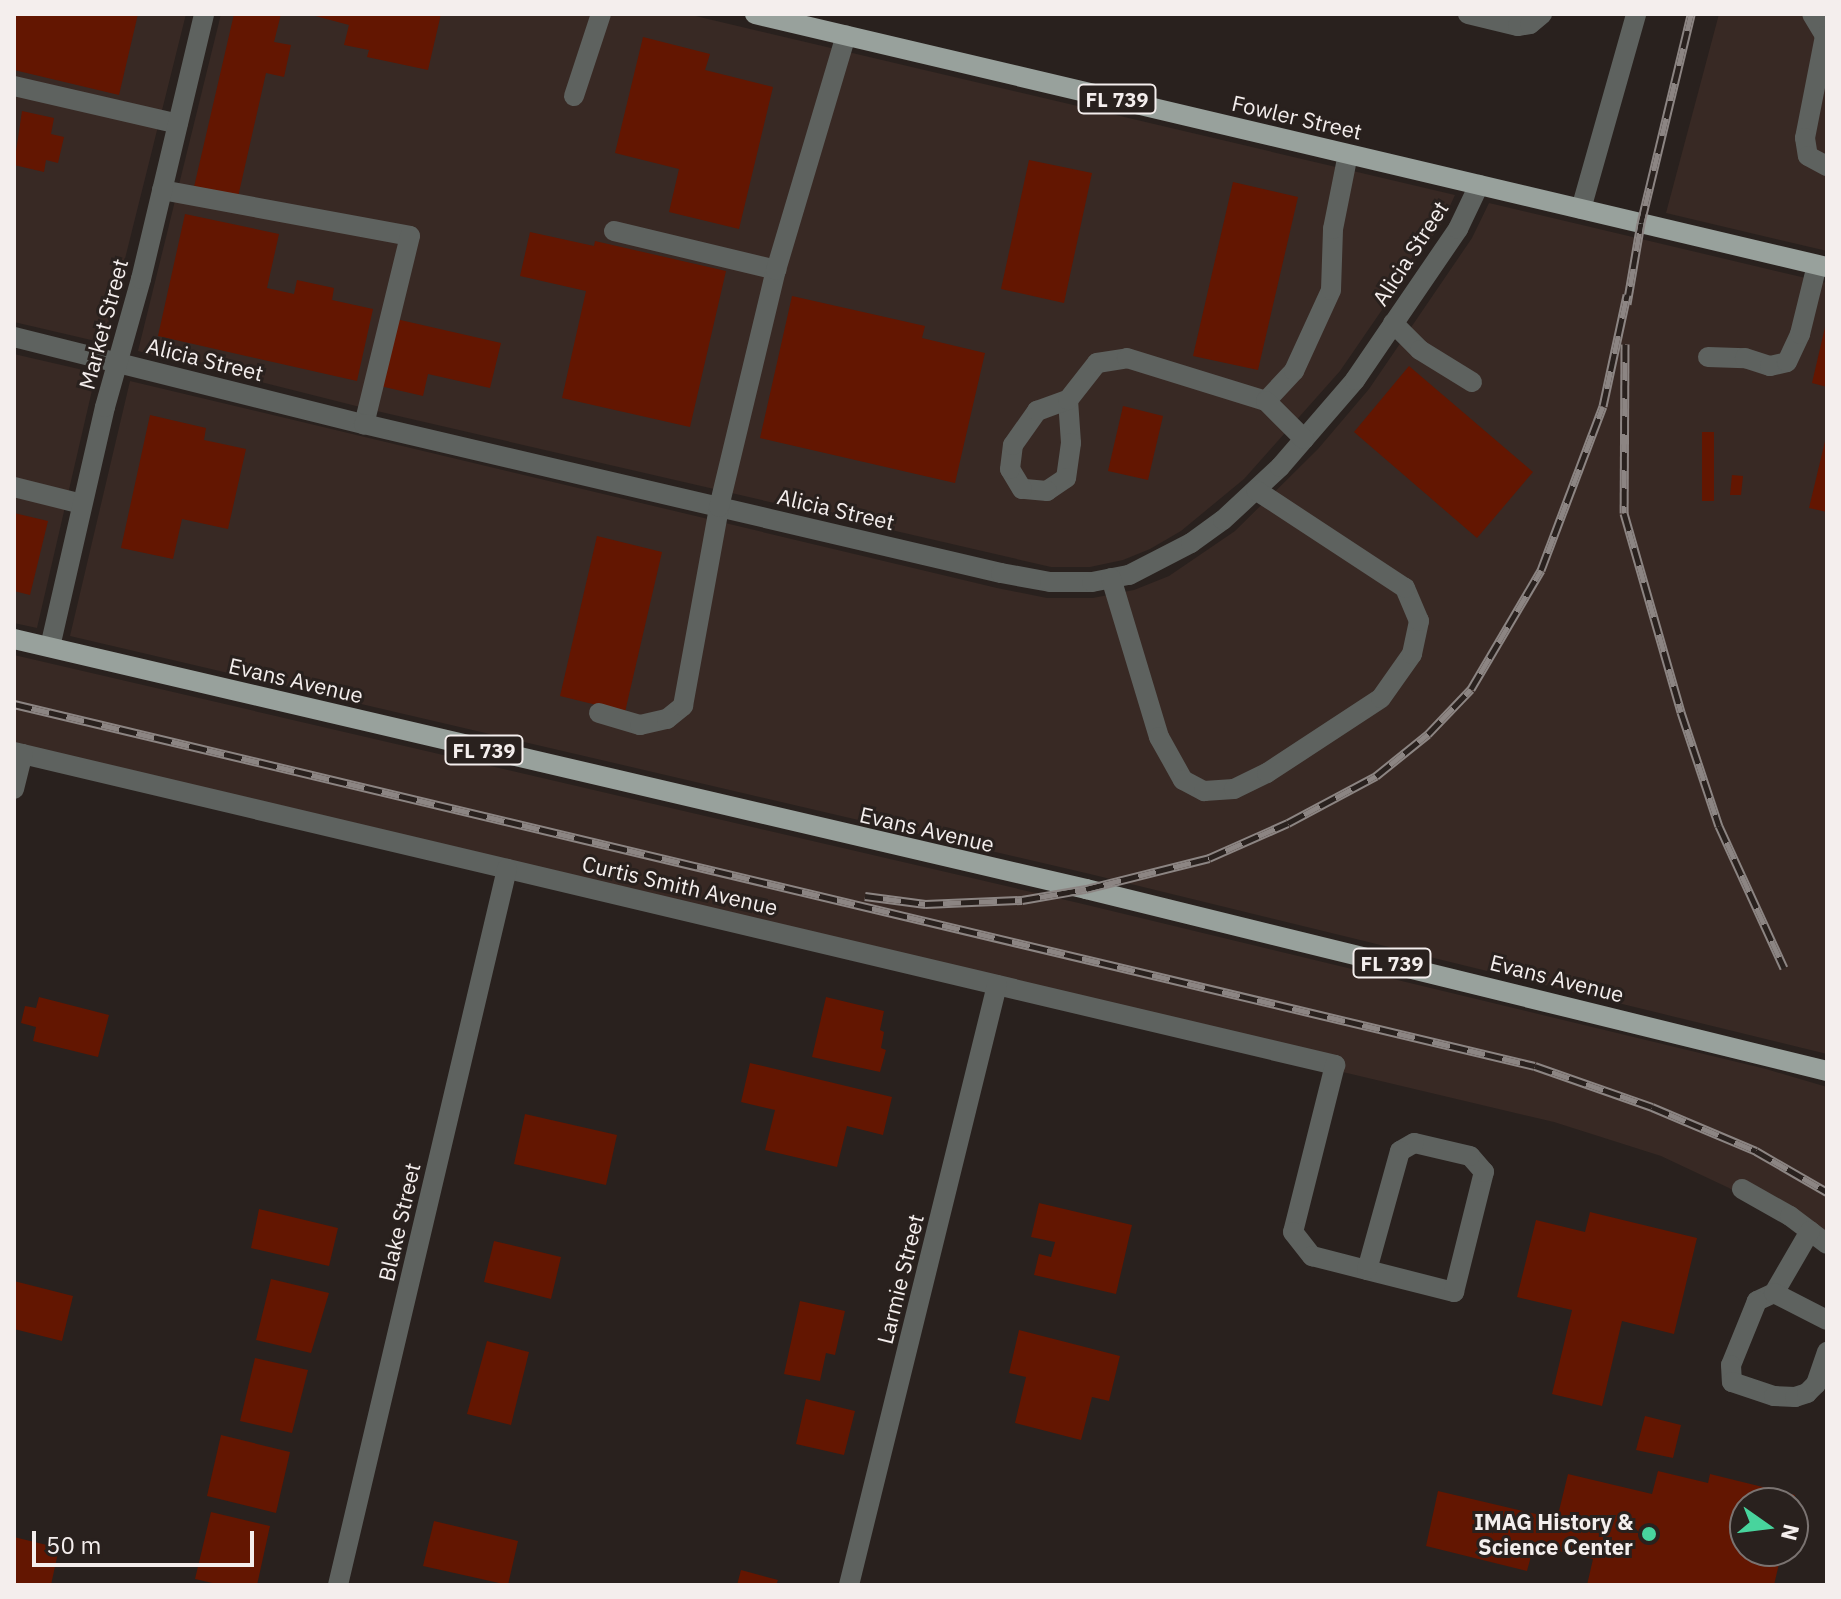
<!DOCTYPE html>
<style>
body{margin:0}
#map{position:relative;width:1841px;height:1599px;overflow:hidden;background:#29211e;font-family:"IBM Plex Sans",sans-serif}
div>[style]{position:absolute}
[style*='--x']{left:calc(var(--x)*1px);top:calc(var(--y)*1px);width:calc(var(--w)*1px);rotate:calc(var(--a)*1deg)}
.built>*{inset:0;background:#382924}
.building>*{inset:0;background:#631601}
.minor>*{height:20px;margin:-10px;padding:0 10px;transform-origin:10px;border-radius:10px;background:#5e625f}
.major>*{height:20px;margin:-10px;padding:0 10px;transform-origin:10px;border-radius:10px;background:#98a19c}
.rail>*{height:9px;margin-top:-4.5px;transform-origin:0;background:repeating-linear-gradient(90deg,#29211e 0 18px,#8c8583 0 36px);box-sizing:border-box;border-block:2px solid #8c8583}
.dots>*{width:22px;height:22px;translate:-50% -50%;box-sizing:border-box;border:4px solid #29211e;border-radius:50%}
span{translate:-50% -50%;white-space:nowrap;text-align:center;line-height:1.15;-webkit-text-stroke:6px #29211e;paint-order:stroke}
.shield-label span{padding:2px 6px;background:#29211e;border:2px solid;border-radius:6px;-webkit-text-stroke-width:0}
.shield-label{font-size:20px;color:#f4eeed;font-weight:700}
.street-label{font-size:22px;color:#f4eeed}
.poi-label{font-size:22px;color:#f4eeed;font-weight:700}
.right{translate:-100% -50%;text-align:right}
.frame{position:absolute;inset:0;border:16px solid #f4eeed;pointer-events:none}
.north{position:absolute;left:1729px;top:1487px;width:80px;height:80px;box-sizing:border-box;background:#29211e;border:2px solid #7a7371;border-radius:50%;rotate:104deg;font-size:22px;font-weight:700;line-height:32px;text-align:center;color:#f4eeed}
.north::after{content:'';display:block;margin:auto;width:28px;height:36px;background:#48d49d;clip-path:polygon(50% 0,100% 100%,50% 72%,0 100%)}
.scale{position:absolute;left:32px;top:1531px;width:222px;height:36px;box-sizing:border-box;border:4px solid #f4eeed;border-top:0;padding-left:10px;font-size:24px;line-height:28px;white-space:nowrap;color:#f4eeed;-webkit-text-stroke:6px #29211e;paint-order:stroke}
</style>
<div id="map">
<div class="built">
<div style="clip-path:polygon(14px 14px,186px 14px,104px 343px,14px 322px)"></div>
<div style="clip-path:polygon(221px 14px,687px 14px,1455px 195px,1443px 221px,1340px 371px,1244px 479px,1181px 531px,1150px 549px,1123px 560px,1090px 567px,1051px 567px,368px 409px,138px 351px)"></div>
<div style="clip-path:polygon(1719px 14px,1827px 14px,1827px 251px,1666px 213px)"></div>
<div style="clip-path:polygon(1489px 203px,1827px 283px,1827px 1054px,1090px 874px,70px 636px,130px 381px,997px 588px,1047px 598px,1093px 598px,1134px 590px,1169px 576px,1235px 531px,1318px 449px,1369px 389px,1472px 238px)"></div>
<div style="clip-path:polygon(14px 354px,96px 373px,37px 628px,14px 623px)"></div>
<div style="clip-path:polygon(14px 655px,1083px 904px,1766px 1069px,1827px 1087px,1827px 1247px,1729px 1188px,1661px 1156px,1554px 1122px,14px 758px)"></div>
</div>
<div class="building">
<div style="clip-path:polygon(14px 14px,138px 14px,119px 95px,14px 70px)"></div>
<div style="clip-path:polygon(234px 14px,281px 14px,274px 42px,291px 45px,284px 77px,266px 73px,238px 197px,194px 187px)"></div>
<div style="clip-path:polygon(308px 14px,441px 14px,428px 70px,367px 57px,369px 50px,344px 45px,349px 25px)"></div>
<div style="clip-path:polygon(643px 37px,710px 54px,705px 70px,773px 87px,739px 229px,669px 212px,679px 169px,615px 153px)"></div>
<div style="clip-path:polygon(22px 111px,54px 118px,51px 134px,64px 137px,58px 163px,46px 160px,44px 172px,14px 165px)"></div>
<div style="clip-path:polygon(1029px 160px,1092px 173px,1064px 303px,1001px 289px)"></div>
<div style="clip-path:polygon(1233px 182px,1298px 197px,1258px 370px,1193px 356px)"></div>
<div style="clip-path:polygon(185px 214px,279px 234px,267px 288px,294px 294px,297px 280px,334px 288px,332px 300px,373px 309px,357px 381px,158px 336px)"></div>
<div style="clip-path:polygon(530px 232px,594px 246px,595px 241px,726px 271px,690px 427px,562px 398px,586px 291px,520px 276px)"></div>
<div style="clip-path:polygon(792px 296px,925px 326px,922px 338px,985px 353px,955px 483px,760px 438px)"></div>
<div style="clip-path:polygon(396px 319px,501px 343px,490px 388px,428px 374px,423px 396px,380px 386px)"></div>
<div style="clip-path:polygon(1826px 323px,1827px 323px,1827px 387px,1812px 383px)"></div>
<div style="clip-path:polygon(1409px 366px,1533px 472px,1477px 538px,1354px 432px)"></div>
<div style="clip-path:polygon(1123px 406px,1163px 416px,1148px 480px,1108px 471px)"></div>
<div style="clip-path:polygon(150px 415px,206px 428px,204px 440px,246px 449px,228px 529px,182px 519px,173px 559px,121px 548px)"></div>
<div style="clip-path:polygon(1702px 432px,1714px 432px,1714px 501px,1702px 501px)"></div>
<div style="clip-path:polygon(1826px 437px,1827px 437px,1827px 512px,1809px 508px)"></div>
<div style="clip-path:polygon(1732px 475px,1743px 476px,1741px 495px,1730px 495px)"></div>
<div style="clip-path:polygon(14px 513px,48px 521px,30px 595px,14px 591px)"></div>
<div style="clip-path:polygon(597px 536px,662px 552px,625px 712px,560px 696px)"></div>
<div style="clip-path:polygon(39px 997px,109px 1015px,98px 1057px,33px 1041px,36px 1027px,21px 1023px,25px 1006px,36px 1008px)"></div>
<div style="clip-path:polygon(826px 997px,884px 1011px,880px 1030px,884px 1032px,881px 1048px,886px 1050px,880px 1072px,812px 1057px)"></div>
<div style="clip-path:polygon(750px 1063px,892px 1097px,883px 1135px,847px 1126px,837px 1167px,765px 1150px,775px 1110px,741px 1102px)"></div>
<div style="clip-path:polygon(525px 1114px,617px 1135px,606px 1185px,514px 1164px)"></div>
<div style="clip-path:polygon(1039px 1203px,1132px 1225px,1116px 1294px,1034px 1275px,1039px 1254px,1051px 1257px,1055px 1242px,1031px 1237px)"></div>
<div style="clip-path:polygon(259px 1209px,338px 1228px,329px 1266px,251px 1248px)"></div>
<div style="clip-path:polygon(1590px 1212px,1697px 1238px,1674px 1334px,1622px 1321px,1602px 1406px,1552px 1394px,1572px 1310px,1517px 1297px,1536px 1220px,1585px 1232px)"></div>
<div style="clip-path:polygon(494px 1241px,561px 1257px,551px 1299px,484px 1282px)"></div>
<div style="clip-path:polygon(271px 1279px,329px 1293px,311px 1353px,256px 1340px)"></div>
<div style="clip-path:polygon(14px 1281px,73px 1296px,62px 1341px,14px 1329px)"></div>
<div style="clip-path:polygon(800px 1301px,845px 1311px,835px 1355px,826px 1353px,820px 1381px,784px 1374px)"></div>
<div style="clip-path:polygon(1019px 1330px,1120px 1356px,1109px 1401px,1092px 1397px,1081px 1440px,1015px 1423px,1026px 1377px,1009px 1373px)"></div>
<div style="clip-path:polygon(487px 1341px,529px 1352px,511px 1425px,467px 1414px)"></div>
<div style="clip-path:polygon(255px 1358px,308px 1370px,292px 1433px,240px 1421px)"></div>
<div style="clip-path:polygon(806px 1399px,855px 1411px,844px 1455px,796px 1444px)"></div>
<div style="clip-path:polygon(1645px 1416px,1681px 1425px,1673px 1458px,1636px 1450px)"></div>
<div style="clip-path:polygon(221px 1435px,290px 1452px,276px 1513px,207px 1496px)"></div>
<div style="clip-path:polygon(1658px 1471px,1708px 1483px,1710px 1474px,1795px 1495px,1793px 1503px,1745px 1503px,1745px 1551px,1782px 1551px,1774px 1585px,1587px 1585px,1593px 1559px,1534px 1545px,1527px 1571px,1426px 1546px,1438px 1491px,1557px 1519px,1568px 1474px,1652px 1494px)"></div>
<div style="clip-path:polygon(211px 1512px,270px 1526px,257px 1585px,221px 1585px,195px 1579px)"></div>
<div style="clip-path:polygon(434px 1521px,518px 1541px,508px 1585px,423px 1566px)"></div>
<div style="clip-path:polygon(14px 1537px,59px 1548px,51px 1585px,14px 1585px)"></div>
<div style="clip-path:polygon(741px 1570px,778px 1580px,776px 1585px,737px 1585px)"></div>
</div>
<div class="minor">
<div style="--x:1468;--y:14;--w:51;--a:13.5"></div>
<div style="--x:1518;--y:26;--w:12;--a:-9"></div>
<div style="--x:1530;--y:24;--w:16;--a:-40"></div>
<div style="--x:1812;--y:14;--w:26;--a:59"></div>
<div style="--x:1825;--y:36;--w:104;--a:101.1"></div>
<div style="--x:1805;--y:138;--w:18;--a:81"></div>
<div style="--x:1808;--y:156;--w:21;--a:28"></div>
<div style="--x:14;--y:86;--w:168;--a:13"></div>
<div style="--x:574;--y:96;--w:86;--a:-71.8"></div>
<div style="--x:162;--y:190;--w:252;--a:10.5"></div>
<div style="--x:410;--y:236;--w:194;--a:103.7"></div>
<div style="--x:1581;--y:209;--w:203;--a:-74.2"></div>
<div style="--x:614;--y:231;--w:167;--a:13.5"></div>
<div style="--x:1393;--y:323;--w:38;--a:45"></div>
<div style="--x:1420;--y:350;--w:61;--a:31.6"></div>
<div style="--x:14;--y:337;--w:361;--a:14"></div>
<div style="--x:364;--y:424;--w:654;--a:13.17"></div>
<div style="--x:1001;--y:573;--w:50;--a:10.4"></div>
<div style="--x:1050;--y:582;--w:42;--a:0"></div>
<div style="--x:1092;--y:582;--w:38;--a:-11"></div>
<div style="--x:1129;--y:575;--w:70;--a:-27.3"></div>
<div style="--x:1191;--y:543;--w:39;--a:-36"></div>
<div style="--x:1223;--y:520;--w:78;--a:-42.9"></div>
<div style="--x:1280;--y:467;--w:115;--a:-49.2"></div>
<div style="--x:1355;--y:380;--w:183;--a:-55.7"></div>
<div style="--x:1458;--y:229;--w:49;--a:-64.5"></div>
<div style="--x:1708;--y:357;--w:37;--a:2"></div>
<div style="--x:1745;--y:358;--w:26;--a:18"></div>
<div style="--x:1770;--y:366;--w:17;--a:-13"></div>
<div style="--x:1787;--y:362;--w:31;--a:-65"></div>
<div style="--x:1800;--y:334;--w:71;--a:-76.2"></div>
<div style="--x:1068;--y:400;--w:43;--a:86"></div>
<div style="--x:1071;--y:443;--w:35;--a:98"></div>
<div style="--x:1066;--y:478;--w:23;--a:146"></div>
<div style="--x:1047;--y:491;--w:25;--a:-175"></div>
<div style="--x:1022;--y:489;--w:23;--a:-121"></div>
<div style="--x:1010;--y:469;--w:24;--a:-83"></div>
<div style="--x:1013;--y:445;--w:42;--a:-54.8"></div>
<div style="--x:1037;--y:411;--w:33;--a:-20"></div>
<div style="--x:1068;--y:400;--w:47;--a:-51.9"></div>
<div style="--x:1097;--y:363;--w:30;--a:-9"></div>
<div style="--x:1127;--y:358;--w:145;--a:17.2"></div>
<div style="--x:1266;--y:401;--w:41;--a:-47"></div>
<div style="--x:1294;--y:371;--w:89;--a:-65.4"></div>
<div style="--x:1331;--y:290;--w:61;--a:-88.1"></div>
<div style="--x:1333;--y:229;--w:76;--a:-78.7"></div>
<div style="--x:1266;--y:401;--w:54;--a:45"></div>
<div style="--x:14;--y:487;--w:70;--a:14"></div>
<div style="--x:1111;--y:578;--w:166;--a:73.2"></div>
<div style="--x:1159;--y:737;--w:49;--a:60.8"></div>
<div style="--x:1183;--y:780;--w:24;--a:28"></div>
<div style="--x:1204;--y:791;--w:30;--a:-4"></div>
<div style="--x:1234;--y:789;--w:37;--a:-26"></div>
<div style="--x:1267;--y:773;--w:136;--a:-33.3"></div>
<div style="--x:1381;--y:698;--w:54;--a:-54.8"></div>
<div style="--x:1412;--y:654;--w:34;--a:-78"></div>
<div style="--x:1419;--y:621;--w:36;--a:-113"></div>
<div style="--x:1405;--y:588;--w:178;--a:-146.7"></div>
<div style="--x:50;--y:647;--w:246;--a:-77.1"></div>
<div style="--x:105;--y:407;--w:133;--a:-74.3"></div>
<div style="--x:141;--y:279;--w:272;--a:-76.6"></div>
<div style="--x:599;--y:713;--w:43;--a:16.3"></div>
<div style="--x:640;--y:725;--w:28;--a:-13"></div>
<div style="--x:667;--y:719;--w:21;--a:-39"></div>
<div style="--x:683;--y:706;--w:202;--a:-79.7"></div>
<div style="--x:719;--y:507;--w:244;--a:-76.5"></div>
<div style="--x:776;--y:270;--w:245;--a:-73.4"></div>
<div style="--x:14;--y:752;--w:1358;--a:13.33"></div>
<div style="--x:1335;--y:1065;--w:172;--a:104.1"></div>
<div style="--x:1293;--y:1232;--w:31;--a:52"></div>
<div style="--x:1312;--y:1256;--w:57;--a:14.3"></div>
<div style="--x:1367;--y:1270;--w:90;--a:14.2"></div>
<div style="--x:1454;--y:1292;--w:124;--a:-76"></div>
<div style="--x:1484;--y:1172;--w:21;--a:-131"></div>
<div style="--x:1470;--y:1156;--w:57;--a:-166.9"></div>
<div style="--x:1414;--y:1143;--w:16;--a:150"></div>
<div style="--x:1400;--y:1151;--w:123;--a:105.5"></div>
<div style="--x:14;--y:789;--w:36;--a:-76"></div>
<div style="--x:1742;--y:1189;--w:55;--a:29.4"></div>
<div style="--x:1790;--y:1216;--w:46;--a:37.1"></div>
<div style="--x:1810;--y:1231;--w:72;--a:120.1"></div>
<div style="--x:1774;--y:1293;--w:19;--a:155"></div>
<div style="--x:1757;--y:1301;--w:69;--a:112.1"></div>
<div style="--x:1731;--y:1365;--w:17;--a:87"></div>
<div style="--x:1732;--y:1382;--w:44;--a:18.4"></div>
<div style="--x:1774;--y:1396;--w:21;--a:3"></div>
<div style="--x:1795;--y:1397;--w:13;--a:-18"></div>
<div style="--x:1807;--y:1393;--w:13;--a:-45"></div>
<div style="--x:1816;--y:1384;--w:34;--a:-71"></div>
<div style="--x:1774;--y:1293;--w:59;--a:27"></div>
<div style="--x:338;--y:1585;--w:736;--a:-76.72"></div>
<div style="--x:849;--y:1585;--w:618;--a:-76.14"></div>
</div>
<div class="major">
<div style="--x:755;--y:14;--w:1101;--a:13.28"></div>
<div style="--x:14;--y:639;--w:1101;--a:13.13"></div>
<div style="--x:1086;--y:889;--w:763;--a:13.8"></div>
</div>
<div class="rail">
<div style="--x:1627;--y:304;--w:82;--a:-80.2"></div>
<div style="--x:1641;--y:223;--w:215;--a:-76.5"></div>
<div style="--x:1625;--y:344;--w:169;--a:90.3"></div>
<div style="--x:1624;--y:513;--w:207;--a:74"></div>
<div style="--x:1681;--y:712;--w:120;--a:71.6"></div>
<div style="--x:1719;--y:826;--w:156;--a:65.4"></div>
<div style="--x:14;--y:704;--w:1563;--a:13.39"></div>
<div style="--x:1535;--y:1066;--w:124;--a:19.3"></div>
<div style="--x:1652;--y:1107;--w:113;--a:22.9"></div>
<div style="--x:1756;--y:1151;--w:82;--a:30"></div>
<div style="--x:865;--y:896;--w:61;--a:7.6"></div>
<div style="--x:925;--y:904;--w:97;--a:-2.4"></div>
<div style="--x:1022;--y:900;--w:65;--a:-9.8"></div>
<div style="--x:1086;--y:889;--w:127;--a:-14.1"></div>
<div style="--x:1209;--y:858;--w:86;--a:-23.9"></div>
<div style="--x:1288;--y:823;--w:100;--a:-28.1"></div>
<div style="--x:1376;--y:776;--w:67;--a:-38.9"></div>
<div style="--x:1428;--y:734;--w:62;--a:-46.3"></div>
<div style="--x:1471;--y:689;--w:138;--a:-59.5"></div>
<div style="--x:1541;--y:570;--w:175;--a:-69.3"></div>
<div style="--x:1603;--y:406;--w:114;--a:-77.8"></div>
</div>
<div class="dots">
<div style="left:1649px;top:1534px;background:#48d49d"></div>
</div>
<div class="shield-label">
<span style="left:1117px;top:99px">FL 739</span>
<span style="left:484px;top:750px">FL 739</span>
<span style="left:1392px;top:963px">FL 739</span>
</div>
<div class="street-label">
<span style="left:1297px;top:117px;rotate:13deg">Fowler Street</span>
<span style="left:1410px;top:253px;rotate:-57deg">Alicia Street</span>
<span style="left:103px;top:324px;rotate:-75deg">Market Street</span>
<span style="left:205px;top:359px;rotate:14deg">Alicia Street</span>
<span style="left:836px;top:509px;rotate:13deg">Alicia Street</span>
<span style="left:296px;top:680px;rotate:13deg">Evans Avenue</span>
<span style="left:927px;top:829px;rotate:13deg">Evans Avenue</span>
<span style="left:680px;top:885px;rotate:13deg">Curtis Smith Avenue</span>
<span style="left:1557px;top:978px;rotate:14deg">Evans Avenue</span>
<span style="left:399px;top:1222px;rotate:-77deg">Blake Street</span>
<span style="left:900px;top:1279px;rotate:-76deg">Larmie Street</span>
</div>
<div class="poi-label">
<span class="right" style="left:1633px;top:1534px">IMAG History &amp;<br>Science Center</span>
</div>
<div class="frame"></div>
<div class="north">N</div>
<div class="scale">50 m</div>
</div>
